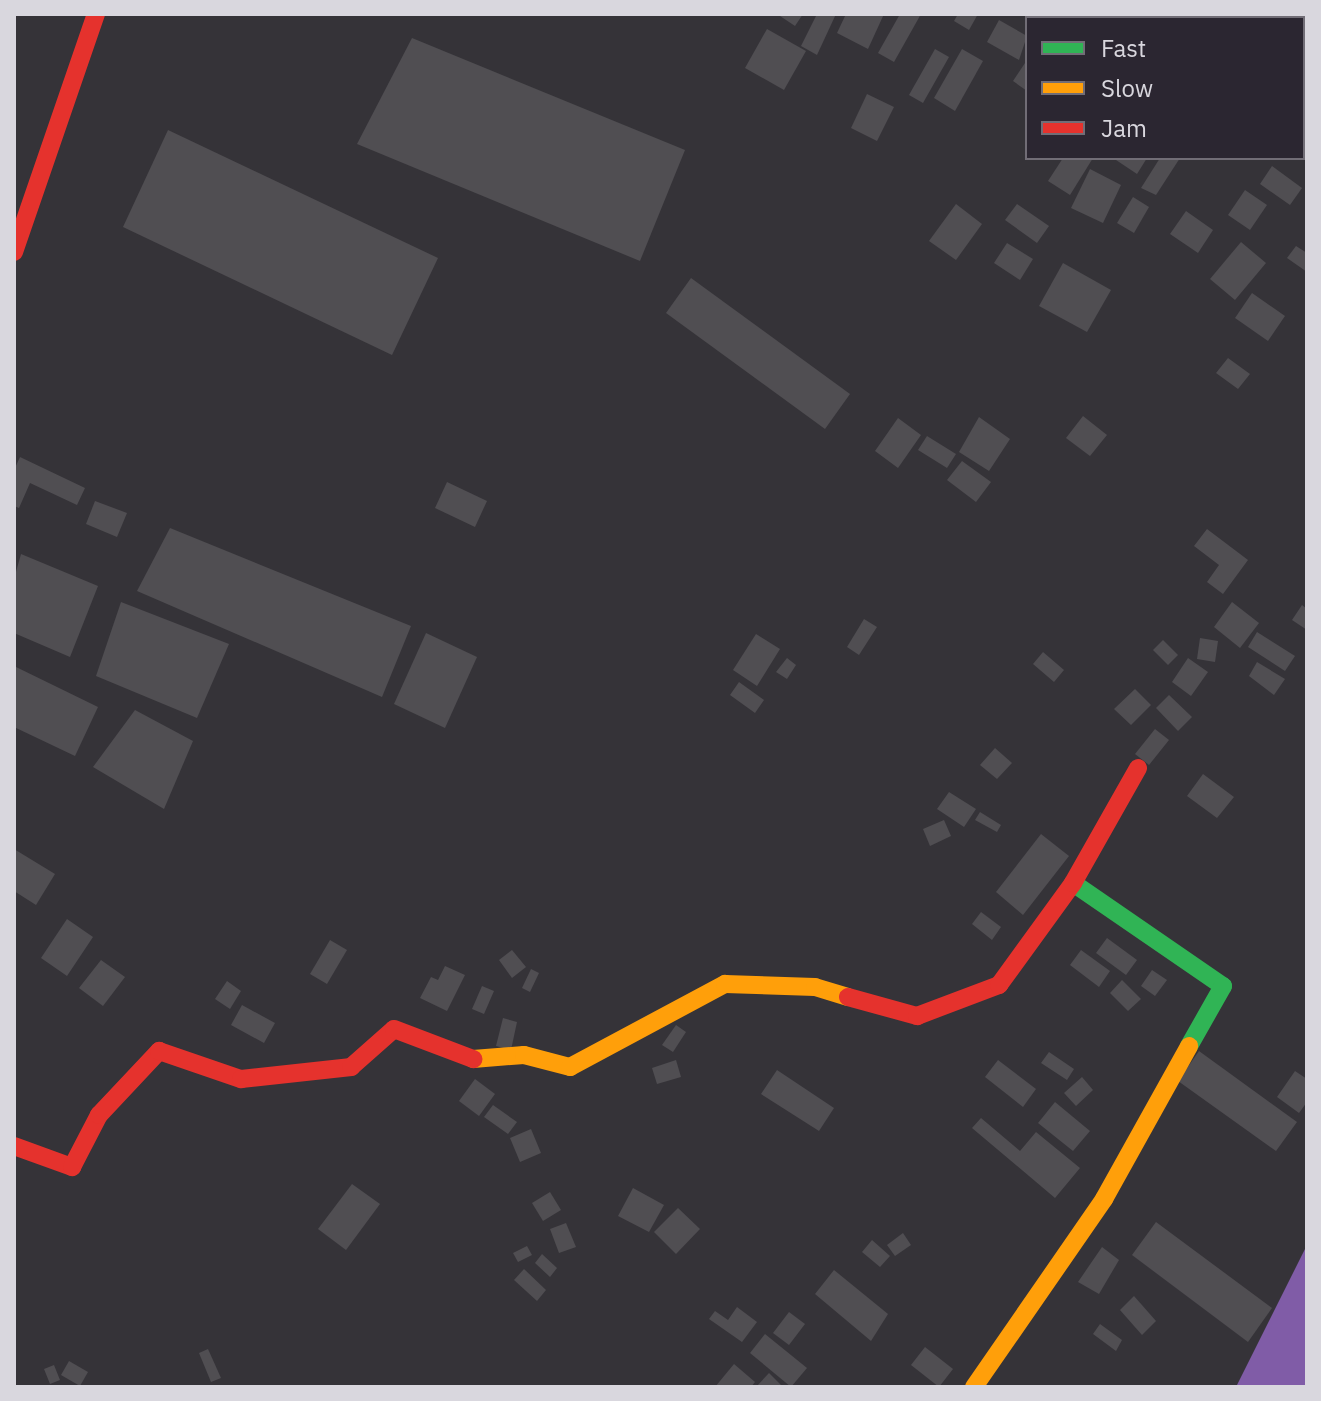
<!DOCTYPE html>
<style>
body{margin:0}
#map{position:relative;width:1321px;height:1401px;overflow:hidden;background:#353338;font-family:"IBM Plex Sans",sans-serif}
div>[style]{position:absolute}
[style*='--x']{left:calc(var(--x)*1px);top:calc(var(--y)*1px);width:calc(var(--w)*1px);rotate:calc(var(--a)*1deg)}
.water>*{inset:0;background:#805ca7}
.building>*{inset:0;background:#504e52}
.fast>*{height:18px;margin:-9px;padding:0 9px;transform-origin:9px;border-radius:9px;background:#30b455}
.slow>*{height:18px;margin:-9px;padding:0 9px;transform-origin:9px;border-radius:9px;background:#ff9f0a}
.jam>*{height:18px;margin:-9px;padding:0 9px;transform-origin:9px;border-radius:9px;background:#e5322d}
span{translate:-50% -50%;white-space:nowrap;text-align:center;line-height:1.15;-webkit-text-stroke:7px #2b2631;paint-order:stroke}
.frame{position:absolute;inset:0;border:16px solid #d9d7de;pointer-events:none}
.legend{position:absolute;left:1025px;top:16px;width:280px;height:144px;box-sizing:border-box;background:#2b2631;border:2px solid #716d76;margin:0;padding:10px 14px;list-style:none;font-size:24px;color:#d9d7de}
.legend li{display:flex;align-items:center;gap:16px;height:40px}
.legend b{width:40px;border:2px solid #716d76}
</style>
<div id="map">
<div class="water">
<div style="clip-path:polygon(1307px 1245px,1307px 1387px,1236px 1387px)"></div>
</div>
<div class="building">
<div style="clip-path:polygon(777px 14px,803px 14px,795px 26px)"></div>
<div style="clip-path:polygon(817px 14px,836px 14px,817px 55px,801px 46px)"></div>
<div style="clip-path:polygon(846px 14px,884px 14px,868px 49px,837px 33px)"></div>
<div style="clip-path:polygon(900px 14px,921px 14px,894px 62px,878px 53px)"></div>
<div style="clip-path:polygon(958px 14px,978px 14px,969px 30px,954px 21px)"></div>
<div style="clip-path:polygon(999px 20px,1027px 36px,1019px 60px,987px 42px)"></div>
<div style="clip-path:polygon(767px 29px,806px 51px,784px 90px,745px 68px)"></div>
<div style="clip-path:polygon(412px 38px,685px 150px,640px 261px,357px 144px)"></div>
<div style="clip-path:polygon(935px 49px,949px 57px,923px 103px,909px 95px)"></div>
<div style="clip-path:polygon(962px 49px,983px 61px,955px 111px,934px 98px)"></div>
<div style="clip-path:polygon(1027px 60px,1027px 91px,1013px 81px)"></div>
<div style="clip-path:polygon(867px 94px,894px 107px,877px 141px,851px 128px)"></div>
<div style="clip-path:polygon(1303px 105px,1307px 107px,1306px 150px,1303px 149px)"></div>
<div style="clip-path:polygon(168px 130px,438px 258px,392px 355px,123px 227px)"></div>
<div style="clip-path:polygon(1063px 158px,1093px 158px,1070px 195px,1048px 181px)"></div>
<div style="clip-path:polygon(1113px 158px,1147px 158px,1137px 174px)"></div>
<div style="clip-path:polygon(1160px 158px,1180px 158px,1156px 195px,1141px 188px)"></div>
<div style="clip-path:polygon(1272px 166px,1302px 188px,1290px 205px,1260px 184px)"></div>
<div style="clip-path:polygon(1090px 169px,1121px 185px,1103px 223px,1071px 208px)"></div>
<div style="clip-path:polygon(1245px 190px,1267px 205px,1250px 230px,1228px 215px)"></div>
<div style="clip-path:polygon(1133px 197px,1149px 207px,1134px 233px,1117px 223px)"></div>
<div style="clip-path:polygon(956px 204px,982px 224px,956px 260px,929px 241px)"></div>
<div style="clip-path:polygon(1017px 204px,1049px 226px,1037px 243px,1005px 220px)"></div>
<div style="clip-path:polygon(1186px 211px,1213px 230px,1198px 253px,1170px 234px)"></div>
<div style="clip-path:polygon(1241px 242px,1266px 263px,1235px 300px,1210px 279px)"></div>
<div style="clip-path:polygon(1007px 243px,1033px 259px,1020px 280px,994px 263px)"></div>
<div style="clip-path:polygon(1296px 246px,1307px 253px,1307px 272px,1287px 258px)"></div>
<div style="clip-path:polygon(1063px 263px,1111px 290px,1087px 332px,1039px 306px)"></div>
<div style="clip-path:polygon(691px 278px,850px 394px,825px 429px,666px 313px)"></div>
<div style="clip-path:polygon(1252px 293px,1285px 316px,1268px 341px,1235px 318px)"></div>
<div style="clip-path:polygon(1228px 358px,1250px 374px,1238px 389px,1216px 373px)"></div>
<div style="clip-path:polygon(1083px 416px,1107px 435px,1090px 456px,1066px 438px)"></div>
<div style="clip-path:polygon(979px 417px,1010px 439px,989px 471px,959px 452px)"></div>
<div style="clip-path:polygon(898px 418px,921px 435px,898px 468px,875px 451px)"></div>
<div style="clip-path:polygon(927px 436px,956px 454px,947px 468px,918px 450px)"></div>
<div style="clip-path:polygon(20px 457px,85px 488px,77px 505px,30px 483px,19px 508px,14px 506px,14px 470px)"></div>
<div style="clip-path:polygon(962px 461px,991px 482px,976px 502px,947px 480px)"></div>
<div style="clip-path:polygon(447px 482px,487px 501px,475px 527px,435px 508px)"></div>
<div style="clip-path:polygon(95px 501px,127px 513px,117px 537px,86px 524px)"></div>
<div style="clip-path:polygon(170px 528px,411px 626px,382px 697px,137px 591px)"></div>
<div style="clip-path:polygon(1207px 529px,1248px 560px,1223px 594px,1207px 582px,1219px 565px,1194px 546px)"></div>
<div style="clip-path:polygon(21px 554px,98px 586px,70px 657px,14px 633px,14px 579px)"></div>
<div style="clip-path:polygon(121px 602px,229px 644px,197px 718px,96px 676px)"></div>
<div style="clip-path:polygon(1232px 602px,1259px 623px,1240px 648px,1214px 627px)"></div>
<div style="clip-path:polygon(1302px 605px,1307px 609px,1307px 630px,1292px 620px)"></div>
<div style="clip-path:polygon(864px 619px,877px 627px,859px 655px,847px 647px)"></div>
<div style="clip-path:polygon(1257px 632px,1295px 656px,1285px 671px,1248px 647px)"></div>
<div style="clip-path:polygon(426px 633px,477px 657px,445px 728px,394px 704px)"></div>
<div style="clip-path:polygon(756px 634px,780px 649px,757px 686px,733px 670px)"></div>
<div style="clip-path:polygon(1200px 638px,1218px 641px,1215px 662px,1197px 659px)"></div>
<div style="clip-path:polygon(1163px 640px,1178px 655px,1168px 665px,1153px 650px)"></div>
<div style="clip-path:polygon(1043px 652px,1064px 670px,1054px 682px,1033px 664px)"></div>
<div style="clip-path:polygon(787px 658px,796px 665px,787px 679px,776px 672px)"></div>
<div style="clip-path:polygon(1188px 658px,1208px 672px,1191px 696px,1172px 682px)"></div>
<div style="clip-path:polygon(1257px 662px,1285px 679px,1274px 695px,1249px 676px)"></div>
<div style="clip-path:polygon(14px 666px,98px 707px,75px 756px,14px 727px)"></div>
<div style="clip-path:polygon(739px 682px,764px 700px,755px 713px,730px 695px)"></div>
<div style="clip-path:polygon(1135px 689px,1151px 705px,1131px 725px,1114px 709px)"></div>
<div style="clip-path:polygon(1169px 695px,1192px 717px,1178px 731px,1156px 708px)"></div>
<div style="clip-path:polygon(135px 710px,193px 741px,164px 809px,93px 767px)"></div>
<div style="clip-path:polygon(1155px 729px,1169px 740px,1149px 765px,1135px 754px)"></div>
<div style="clip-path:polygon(995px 748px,1012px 763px,997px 779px,980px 765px)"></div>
<div style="clip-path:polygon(1203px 774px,1234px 797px,1217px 818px,1187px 796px)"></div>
<div style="clip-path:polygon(949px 792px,976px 809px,964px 827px,937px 809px)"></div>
<div style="clip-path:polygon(980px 812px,1001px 825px,997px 832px,975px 820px)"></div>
<div style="clip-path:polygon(944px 820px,951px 836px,930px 846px,923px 829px)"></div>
<div style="clip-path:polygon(1041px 834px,1069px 856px,1023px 915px,996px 892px)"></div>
<div style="clip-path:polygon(14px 849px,55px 874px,36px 905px,14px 891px)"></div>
<div style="clip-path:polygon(981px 912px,1001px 927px,992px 940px,972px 924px)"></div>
<div style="clip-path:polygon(67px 919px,93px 937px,67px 976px,41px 958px)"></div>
<div style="clip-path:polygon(1107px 938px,1137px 960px,1126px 975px,1096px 953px)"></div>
<div style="clip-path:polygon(330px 940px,347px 950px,327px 984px,310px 974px)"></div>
<div style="clip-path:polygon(512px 950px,526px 967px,512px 978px,499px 960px)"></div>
<div style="clip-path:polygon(1081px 950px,1110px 971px,1099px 987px,1070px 965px)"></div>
<div style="clip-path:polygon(101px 960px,125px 977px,103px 1006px,79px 988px)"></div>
<div style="clip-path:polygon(445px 966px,465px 975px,447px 1011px,420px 998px,431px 977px,438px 980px)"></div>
<div style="clip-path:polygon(531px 969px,539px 973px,530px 992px,522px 988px)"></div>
<div style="clip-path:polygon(1152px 970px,1167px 980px,1155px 996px,1141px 986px)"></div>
<div style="clip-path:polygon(1122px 980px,1141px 999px,1128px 1011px,1110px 993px)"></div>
<div style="clip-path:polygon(227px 981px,241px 991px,230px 1009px,215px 999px)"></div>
<div style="clip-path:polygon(482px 986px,494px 991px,484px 1014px,472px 1009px)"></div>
<div style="clip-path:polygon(242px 1005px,275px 1023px,264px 1043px,231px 1025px)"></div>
<div style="clip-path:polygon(503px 1018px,517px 1022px,511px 1050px,496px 1046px)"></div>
<div style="clip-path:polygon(676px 1025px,686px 1032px,673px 1052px,662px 1045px)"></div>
<div style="clip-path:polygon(1199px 1051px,1297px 1122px,1276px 1151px,1178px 1081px)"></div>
<div style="clip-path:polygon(1049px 1052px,1074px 1069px,1067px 1080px,1041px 1063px)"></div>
<div style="clip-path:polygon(676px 1060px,681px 1077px,657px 1084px,652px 1068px)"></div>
<div style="clip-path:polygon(998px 1060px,1036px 1089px,1023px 1107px,985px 1077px)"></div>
<div style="clip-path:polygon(777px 1070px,834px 1108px,819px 1131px,761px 1094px)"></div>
<div style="clip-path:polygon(1295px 1071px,1307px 1079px,1307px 1102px,1299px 1113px,1277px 1097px)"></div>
<div style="clip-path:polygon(1082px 1077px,1093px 1090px,1076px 1106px,1064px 1093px)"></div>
<div style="clip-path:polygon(475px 1079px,495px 1094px,479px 1116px,459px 1101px)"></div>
<div style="clip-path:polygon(1055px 1102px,1090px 1131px,1073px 1151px,1038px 1123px)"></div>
<div style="clip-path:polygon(493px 1105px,517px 1122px,508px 1134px,484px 1117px)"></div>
<div style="clip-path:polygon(981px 1118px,1020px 1151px,1036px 1132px,1080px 1168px,1055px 1198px,972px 1128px)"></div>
<div style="clip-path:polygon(531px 1129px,541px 1153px,520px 1162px,510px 1138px)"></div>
<div style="clip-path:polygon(352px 1184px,380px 1204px,346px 1250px,318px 1229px)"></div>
<div style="clip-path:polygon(633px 1188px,664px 1205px,649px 1232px,618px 1216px)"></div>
<div style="clip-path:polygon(550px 1192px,561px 1210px,543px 1221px,532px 1203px)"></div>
<div style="clip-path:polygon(678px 1208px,700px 1229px,676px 1254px,654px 1232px)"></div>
<div style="clip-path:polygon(1156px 1222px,1272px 1308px,1248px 1342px,1132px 1255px)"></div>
<div style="clip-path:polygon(566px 1223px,576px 1247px,559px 1253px,550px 1229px)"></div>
<div style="clip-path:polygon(903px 1233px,911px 1245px,895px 1256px,887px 1245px)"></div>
<div style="clip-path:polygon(872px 1240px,890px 1256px,880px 1267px,862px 1252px)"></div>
<div style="clip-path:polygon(527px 1246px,532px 1255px,518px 1262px,513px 1253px)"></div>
<div style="clip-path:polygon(1102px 1247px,1119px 1260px,1099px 1294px,1078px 1282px)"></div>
<div style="clip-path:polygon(542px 1254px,557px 1268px,550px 1277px,535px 1263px)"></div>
<div style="clip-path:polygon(524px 1269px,546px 1290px,537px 1301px,514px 1280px)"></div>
<div style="clip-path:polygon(834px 1270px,888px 1314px,871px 1341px,815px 1294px)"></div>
<div style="clip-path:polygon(1134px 1296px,1156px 1321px,1142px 1335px,1120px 1310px)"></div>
<div style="clip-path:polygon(737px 1307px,757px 1322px,742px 1342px,709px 1319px,715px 1311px,728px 1320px)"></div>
<div style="clip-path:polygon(789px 1312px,805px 1324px,789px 1345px,773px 1333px)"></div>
<div style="clip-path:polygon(1100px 1324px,1122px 1340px,1116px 1351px,1093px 1334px)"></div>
<div style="clip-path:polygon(765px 1334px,807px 1368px,791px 1387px,750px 1353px)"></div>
<div style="clip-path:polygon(925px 1347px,953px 1369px,939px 1387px,911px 1365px)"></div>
<div style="clip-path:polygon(208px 1349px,221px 1378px,211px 1382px,199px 1353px)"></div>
<div style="clip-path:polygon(69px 1361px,88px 1372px,80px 1386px,61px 1375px)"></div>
<div style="clip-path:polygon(734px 1364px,755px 1382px,751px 1387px,715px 1387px)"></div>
<div style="clip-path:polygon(54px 1365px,60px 1380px,50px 1384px,44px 1369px)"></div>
<div style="clip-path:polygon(769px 1373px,783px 1387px,756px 1387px)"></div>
</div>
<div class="fast">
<div style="--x:1073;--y:883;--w:182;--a:34.5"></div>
<div style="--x:1223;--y:986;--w:69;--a:119.5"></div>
</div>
<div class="slow">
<div style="--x:473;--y:1059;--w:51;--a:-4.5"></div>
<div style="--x:524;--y:1055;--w:48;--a:14.6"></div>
<div style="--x:570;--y:1067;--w:176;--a:-28.2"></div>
<div style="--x:725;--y:984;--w:90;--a:1.9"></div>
<div style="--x:815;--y:987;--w:34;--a:17"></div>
<div style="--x:974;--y:1387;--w:229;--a:-55.3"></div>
<div style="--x:1104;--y:1199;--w:175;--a:-60.9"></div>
</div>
<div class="jam">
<div style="--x:14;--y:252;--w:252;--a:-71"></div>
<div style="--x:848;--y:997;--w:72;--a:15.4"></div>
<div style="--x:917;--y:1016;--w:88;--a:-20.7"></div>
<div style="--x:999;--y:985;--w:126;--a:-54"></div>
<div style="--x:1073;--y:883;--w:132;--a:-60.5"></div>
<div style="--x:14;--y:1146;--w:62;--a:19.9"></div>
<div style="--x:72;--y:1167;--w:59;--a:-62.6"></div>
<div style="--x:99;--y:1115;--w:88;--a:-46.8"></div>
<div style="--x:159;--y:1051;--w:87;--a:18.9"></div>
<div style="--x:241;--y:1079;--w:111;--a:-6.2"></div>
<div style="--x:351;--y:1067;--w:57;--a:-41.5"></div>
<div style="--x:394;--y:1029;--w:85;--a:20.8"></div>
</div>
<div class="frame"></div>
<ul class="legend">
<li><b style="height:10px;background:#30b455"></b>Fast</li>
<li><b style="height:10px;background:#ff9f0a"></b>Slow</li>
<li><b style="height:10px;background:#e5322d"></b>Jam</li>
</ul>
</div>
